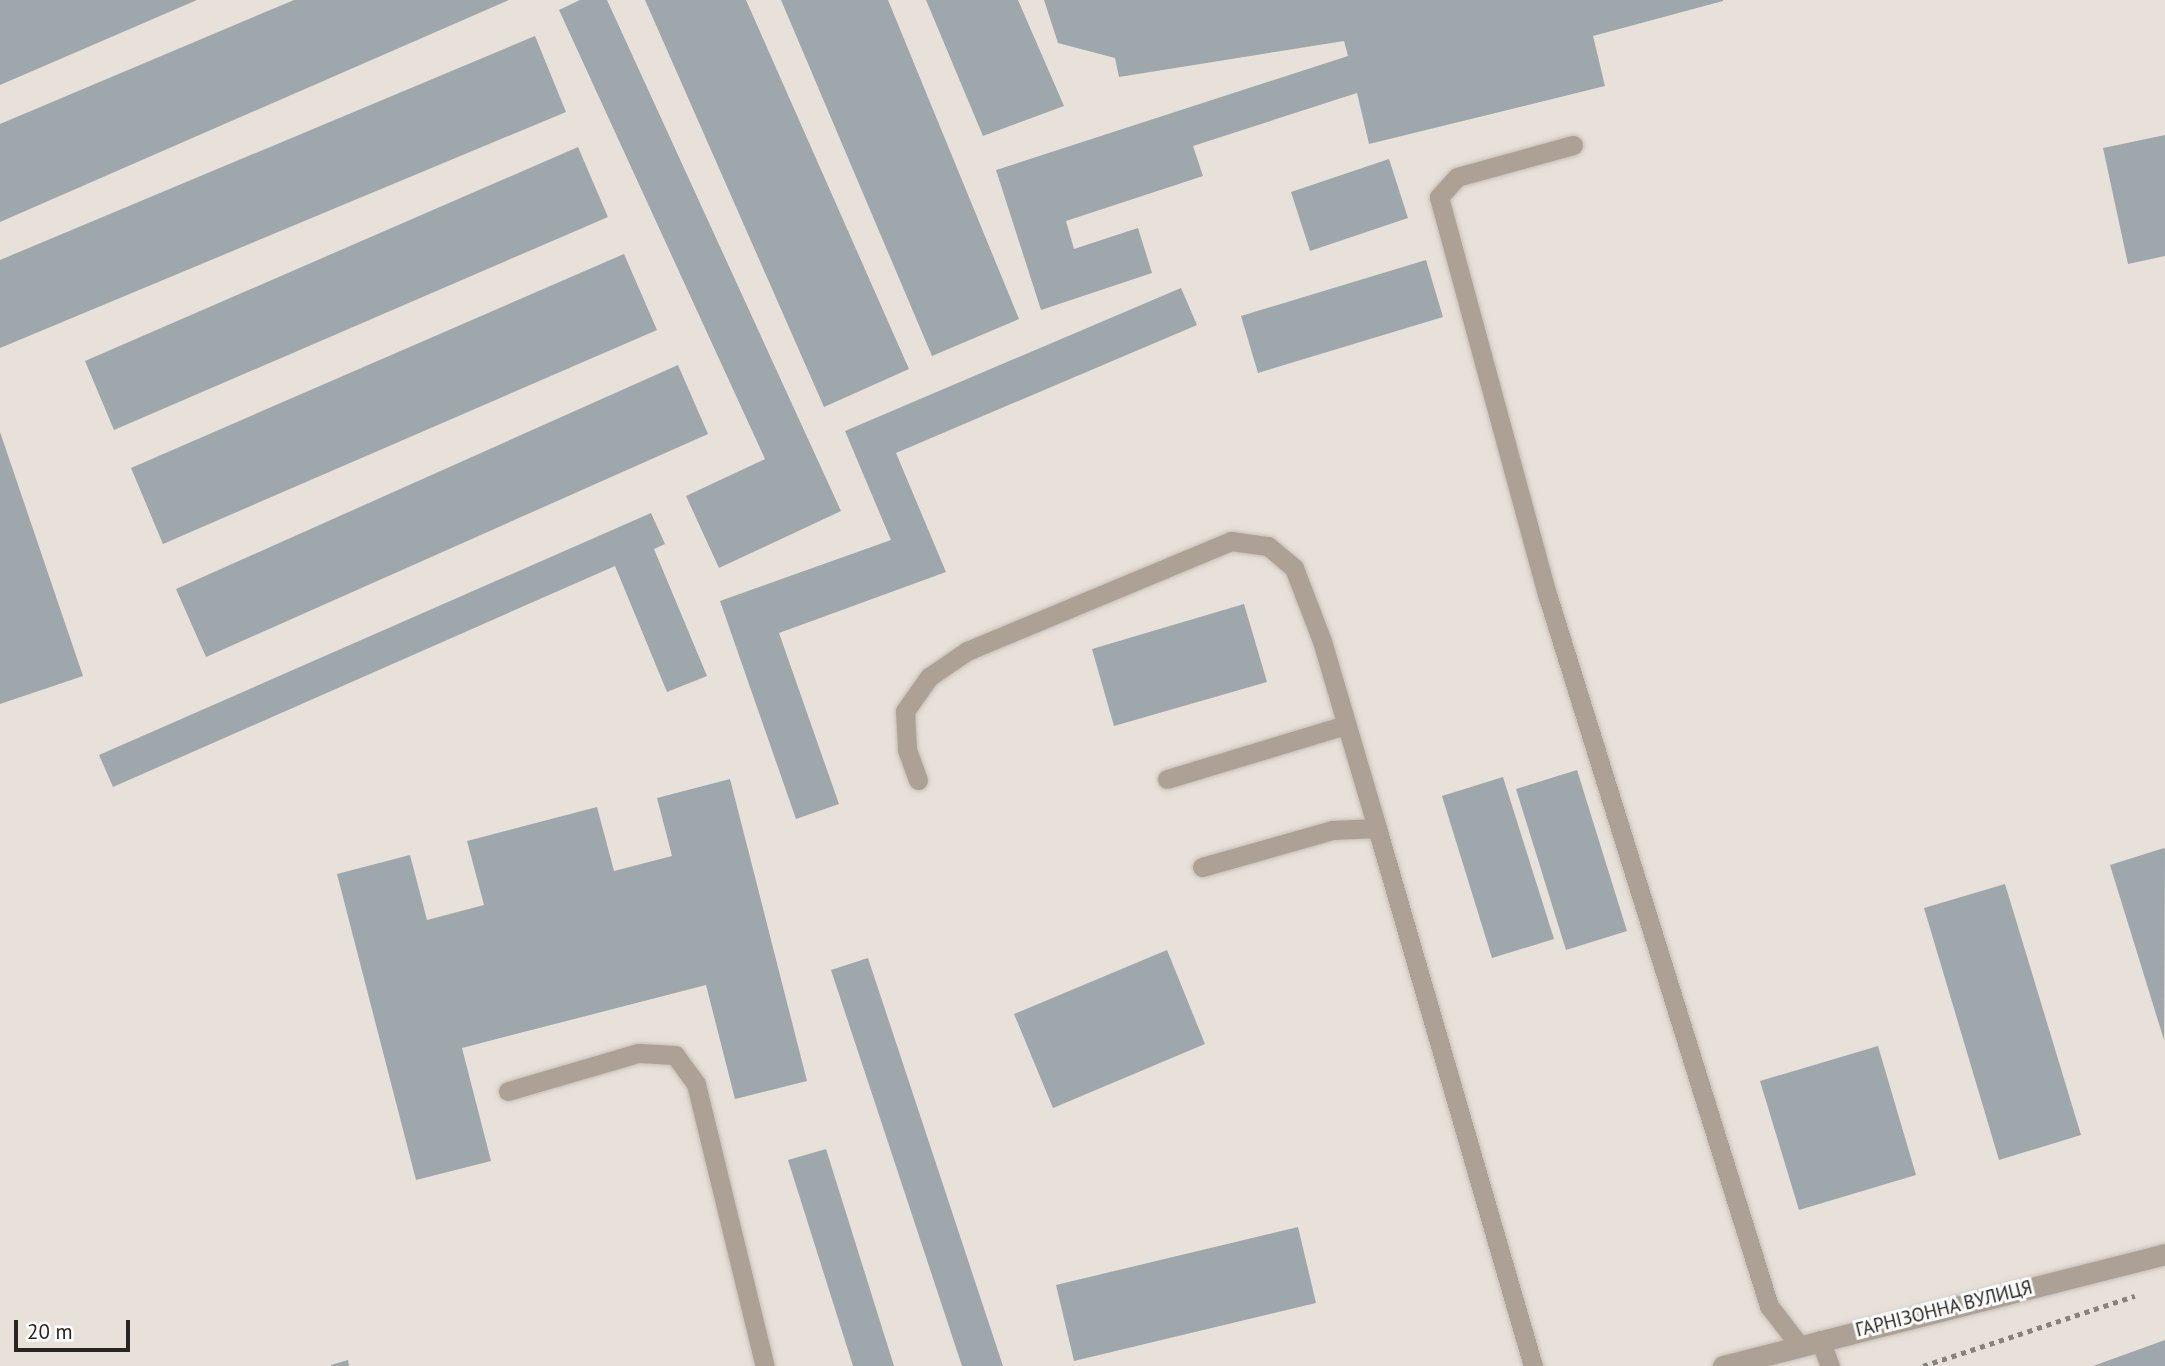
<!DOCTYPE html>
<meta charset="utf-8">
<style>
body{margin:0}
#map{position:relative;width:2165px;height:1366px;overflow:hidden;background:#e8e1d9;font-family:"PT Sans",sans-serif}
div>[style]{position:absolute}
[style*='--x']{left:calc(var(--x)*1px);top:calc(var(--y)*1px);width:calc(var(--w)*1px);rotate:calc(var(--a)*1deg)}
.building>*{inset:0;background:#9ea7ac}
.path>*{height:4.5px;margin-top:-2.25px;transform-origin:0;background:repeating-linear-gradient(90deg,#86827d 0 5px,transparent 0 10px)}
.roads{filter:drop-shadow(0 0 2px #c5bfb8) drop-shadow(0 0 2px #c5bfb8)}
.service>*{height:19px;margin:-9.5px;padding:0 9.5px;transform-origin:9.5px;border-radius:9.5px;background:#ada196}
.minor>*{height:21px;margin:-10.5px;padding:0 10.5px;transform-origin:10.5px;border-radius:10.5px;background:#ada196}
span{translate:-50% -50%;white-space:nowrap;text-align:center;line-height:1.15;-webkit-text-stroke:6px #fff;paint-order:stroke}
.street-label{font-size:19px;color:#272522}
.scale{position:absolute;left:14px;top:1320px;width:116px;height:32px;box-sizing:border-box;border:4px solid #272522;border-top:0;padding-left:9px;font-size:21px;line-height:24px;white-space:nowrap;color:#272522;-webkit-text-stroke:5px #fff;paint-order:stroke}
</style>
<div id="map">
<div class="building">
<div style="clip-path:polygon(0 0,197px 0,0 85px)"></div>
<div style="clip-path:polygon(294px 0,509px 0,0 222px,0 124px)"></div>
<div style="clip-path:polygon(580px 0,607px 0,841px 511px,719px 568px,686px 496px,765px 459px,559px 10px)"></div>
<div style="clip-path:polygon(645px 0,746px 0,909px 369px,824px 407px)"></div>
<div style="clip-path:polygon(781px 0,888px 0,1019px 319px,932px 356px)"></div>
<div style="clip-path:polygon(926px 0,1018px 0,1064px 106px,983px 136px)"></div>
<div style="clip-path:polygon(1044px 0,1723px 0,1723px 1px,1593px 36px,1605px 86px,1369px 144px,1357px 93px,1193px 146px,1203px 176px,1066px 221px,1074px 249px,1138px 228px,1152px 273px,1041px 310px,996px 170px,1348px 56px,1344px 41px,1119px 77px,1115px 58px,1058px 43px)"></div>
<div style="clip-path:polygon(535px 36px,566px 112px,0 348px,0 260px)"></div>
<div style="clip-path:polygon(2165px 135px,2165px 256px,2128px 264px,2103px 148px)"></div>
<div style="clip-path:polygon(578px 147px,608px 217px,114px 430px,85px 361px)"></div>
<div style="clip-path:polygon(1389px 159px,1408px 218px,1310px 251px,1291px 192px)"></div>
<div style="clip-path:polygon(624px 254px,657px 330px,163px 544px,131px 468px)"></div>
<div style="clip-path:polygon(1426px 260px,1443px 317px,1258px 373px,1241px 316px)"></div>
<div style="clip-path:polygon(1181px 288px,1197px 325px,896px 453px,946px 572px,779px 633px,839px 804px,796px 819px,720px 601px,891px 540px,845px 431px)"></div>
<div style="clip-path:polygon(678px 365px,708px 434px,206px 657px,176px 589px)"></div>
<div style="clip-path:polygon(0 432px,83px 676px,0 704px)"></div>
<div style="clip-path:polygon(651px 513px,665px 544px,654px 549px,707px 676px,667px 692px,615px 566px,113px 787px,99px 755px)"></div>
<div style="clip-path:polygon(1244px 604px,1267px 682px,1114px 726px,1092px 649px)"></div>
<div style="clip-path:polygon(1577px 770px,1627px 931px,1566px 950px,1516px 789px)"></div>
<div style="clip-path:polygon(1503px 777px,1554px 939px,1492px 958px,1442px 796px)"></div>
<div style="clip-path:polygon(730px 779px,807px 1081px,735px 1099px,706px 985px,462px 1048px,491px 1161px,416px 1180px,337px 874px,410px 855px,427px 920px,484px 905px,467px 841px,597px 807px,614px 871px,672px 856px,657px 798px)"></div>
<div style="clip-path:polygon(2164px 848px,2165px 850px,2164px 1040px,2110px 865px)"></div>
<div style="clip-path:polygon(2005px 884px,2081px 1135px,1999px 1160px,1924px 908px)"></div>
<div style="clip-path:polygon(1167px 950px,1205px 1044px,1053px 1108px,1014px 1014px)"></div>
<div style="clip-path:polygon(868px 958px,1003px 1366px,962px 1366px,831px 970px)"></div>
<div style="clip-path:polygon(1878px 1046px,1916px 1175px,1799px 1210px,1760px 1081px)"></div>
<div style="clip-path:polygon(826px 1149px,894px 1366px,853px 1366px,788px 1160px)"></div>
<div style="clip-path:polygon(1298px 1227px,1316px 1303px,1074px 1361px,1056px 1285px)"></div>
<div style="clip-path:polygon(2165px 1340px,2165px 1366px,2093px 1366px)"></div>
<div style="clip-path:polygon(348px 1360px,349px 1366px,331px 1366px,331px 1365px)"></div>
</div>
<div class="path">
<div style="--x:1923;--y:1366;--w:223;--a:-18.3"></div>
</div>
<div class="roads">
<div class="service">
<div style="--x:1573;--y:145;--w:120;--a:164.6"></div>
<div style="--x:1457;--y:177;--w:27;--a:132"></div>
<div style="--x:1439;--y:197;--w:415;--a:74.8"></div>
<div style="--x:1548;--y:597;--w:743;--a:72.69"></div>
<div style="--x:1769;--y:1306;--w:49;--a:52.4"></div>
<div style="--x:1167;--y:779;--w:187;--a:-16.8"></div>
<div style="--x:918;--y:780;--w:33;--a:-110"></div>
<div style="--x:907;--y:749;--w:38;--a:-93"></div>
<div style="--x:905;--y:711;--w:42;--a:-54.8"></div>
<div style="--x:929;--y:677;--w:46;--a:-34.4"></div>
<div style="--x:967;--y:651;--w:286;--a:-22.6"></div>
<div style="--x:1231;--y:541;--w:37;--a:8"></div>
<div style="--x:1268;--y:546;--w:34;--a:40"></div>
<div style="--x:1294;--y:568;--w:78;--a:69"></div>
<div style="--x:1322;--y:641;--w:195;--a:73.6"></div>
<div style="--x:1202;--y:867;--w:136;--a:-15.8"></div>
<div style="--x:1333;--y:830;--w:44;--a:-2.6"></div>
<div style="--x:1377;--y:828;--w:560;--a:73.83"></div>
<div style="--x:508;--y:1091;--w:135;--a:-16.3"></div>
<div style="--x:638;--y:1053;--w:37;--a:3"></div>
<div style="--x:675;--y:1055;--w:36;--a:54"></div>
<div style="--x:696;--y:1084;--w:290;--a:76.3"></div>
<div style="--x:1820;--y:1340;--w:28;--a:69"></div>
</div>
<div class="minor">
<div style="--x:1723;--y:1366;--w:456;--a:-14.2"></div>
</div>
</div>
<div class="street-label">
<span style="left:1944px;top:1309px;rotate:-14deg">ГАРНІЗОННА ВУЛИЦЯ</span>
</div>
<div class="scale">20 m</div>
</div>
